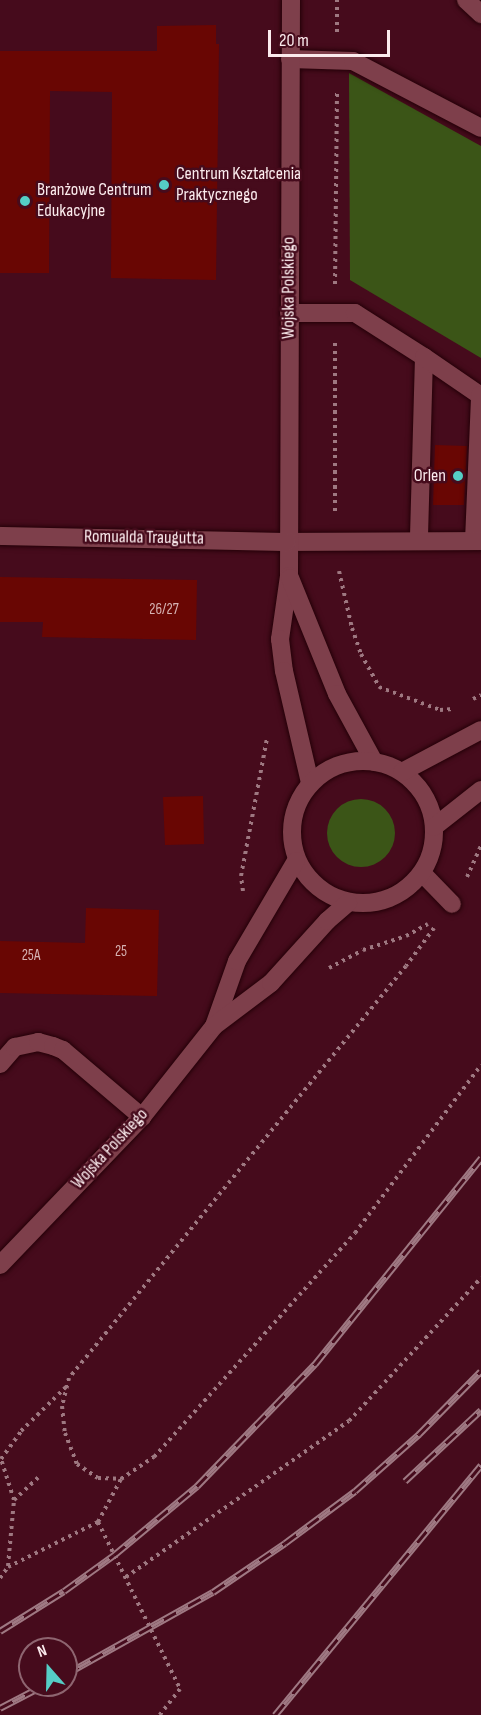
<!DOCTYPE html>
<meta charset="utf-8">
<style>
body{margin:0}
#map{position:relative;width:481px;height:1715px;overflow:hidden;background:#460b1c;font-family:"Sofia Sans Condensed",sans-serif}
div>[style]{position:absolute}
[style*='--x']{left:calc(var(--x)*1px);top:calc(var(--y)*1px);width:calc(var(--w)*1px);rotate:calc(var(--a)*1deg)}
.green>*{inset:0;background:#3b5517}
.round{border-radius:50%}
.building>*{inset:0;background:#690603}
.path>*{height:4px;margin-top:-2px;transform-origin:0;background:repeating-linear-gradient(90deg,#9e7881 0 3px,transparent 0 7.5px)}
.roads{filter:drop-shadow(0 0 2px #240008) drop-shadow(0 0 2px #240008)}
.service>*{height:18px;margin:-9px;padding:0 9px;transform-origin:9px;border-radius:9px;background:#7e3f4b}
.minor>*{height:18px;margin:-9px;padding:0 9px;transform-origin:9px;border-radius:9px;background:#7e3f4b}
.tertiary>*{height:18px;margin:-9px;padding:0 9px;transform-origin:9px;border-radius:9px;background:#7e3f4b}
.tertiary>.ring{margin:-9px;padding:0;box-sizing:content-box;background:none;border:18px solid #7e3f4b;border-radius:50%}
.rail>*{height:7px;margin-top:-3.5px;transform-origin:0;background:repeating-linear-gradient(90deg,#460b1c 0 14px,#9f7983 0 28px);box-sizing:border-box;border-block:2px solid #9f7983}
.dots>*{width:16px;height:16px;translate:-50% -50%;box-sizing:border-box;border:3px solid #460b1c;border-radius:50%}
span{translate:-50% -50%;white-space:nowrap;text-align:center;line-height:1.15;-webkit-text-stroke:5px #460b1c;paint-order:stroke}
.number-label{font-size:15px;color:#d6b2b2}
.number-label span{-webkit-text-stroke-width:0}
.poi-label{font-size:18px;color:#fbebed}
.left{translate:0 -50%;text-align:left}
.right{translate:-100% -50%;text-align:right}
.street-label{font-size:18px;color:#fbebed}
.north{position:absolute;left:18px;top:1637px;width:60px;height:60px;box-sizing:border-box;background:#460b1c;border:2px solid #8e6570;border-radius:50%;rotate:340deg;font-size:16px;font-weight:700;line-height:24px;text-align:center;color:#fbebed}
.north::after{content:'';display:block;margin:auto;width:21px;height:27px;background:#55cec6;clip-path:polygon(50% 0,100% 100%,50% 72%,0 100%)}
.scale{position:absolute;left:268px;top:30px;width:122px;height:27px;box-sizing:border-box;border:3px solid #fbebed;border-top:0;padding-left:8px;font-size:18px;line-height:21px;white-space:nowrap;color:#fbebed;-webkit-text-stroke:4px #460b1c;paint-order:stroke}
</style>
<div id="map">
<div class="green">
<div style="clip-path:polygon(349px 73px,481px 146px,481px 358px,350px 280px)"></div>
<div class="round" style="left:327px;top:799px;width:68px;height:68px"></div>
</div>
<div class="building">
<div style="clip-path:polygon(216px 25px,216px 44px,219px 44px,216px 280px,111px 278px,112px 92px,50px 91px,49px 273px,0 273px,0 51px,157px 51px,157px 26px)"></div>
<div style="clip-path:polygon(435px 445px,467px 446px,464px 505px,433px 505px)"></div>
<div style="clip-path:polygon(0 577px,197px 580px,196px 640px,42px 637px,43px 622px,0 622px)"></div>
<div style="clip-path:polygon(203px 796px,204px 844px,165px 845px,163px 797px)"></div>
<div style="clip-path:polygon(86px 908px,159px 910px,157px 996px,0 993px,0 941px,85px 943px)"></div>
</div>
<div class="path">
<div style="--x:337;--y:32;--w:32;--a:-90"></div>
<div style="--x:335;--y:284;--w:193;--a:-89.4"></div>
<div style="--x:335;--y:343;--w:169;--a:90"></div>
<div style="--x:339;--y:571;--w:58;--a:77.2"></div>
<div style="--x:352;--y:628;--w:28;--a:71"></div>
<div style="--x:361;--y:654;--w:38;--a:61"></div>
<div style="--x:379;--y:687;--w:65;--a:20.7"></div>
<div style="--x:440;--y:710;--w:13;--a:-4"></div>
<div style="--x:473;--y:699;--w:9;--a:-27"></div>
<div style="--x:467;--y:877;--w:35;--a:-66"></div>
<div style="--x:243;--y:891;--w:15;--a:-98"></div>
<div style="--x:241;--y:876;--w:139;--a:-79.3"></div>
<div style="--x:434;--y:928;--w:47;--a:126.4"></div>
<div style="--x:406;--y:966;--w:532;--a:129.28"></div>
<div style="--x:69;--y:1378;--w:29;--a:104"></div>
<div style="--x:62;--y:1406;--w:27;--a:84"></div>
<div style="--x:65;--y:1433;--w:33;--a:69"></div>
<div style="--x:77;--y:1464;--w:25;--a:34"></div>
<div style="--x:98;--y:1478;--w:23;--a:2"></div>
<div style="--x:121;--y:1479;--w:40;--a:-34"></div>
<div style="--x:154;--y:1457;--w:301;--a:-48.1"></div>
<div style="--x:355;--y:1233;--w:210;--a:-53.1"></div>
<div style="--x:329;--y:968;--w:38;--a:-28"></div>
<div style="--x:363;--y:950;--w:45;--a:-18"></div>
<div style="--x:406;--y:936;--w:25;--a:-29"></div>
<div style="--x:14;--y:1500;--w:43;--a:-107.6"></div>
<div style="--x:1;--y:1459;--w:34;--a:-54"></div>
<div style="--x:21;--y:1431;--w:63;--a:-44.4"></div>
<div style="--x:98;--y:1522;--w:186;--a:63.8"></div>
<div style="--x:180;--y:1689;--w:33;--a:128"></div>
<div style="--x:8;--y:1566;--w:66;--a:-84.8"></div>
<div style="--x:14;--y:1500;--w:33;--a:-43"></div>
<div style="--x:126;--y:1577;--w:272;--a:-35"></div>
<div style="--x:349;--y:1421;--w:195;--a:-47.3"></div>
<div style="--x:0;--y:1578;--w:14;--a:-54"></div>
<div style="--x:8;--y:1567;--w:101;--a:-26.6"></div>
<div style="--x:98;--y:1522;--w:49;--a:-61.9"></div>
</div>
<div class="roads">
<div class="service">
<div style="--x:466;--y:0;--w:21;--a:43"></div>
<div style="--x:290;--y:59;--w:63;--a:1.8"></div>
<div style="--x:353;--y:61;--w:144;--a:27.6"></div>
<div style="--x:289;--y:313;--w:66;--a:0"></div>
<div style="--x:355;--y:313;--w:82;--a:32.5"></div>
<div style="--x:424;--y:357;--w:183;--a:91.6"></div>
<div style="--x:424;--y:357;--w:69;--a:34.4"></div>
<div style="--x:474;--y:541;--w:146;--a:-87.6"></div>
<div style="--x:287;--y:542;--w:194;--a:-0.3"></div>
</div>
<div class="minor">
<div style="--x:422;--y:873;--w:43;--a:45.9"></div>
<div style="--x:0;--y:1064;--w:23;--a:-49"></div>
<div style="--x:15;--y:1047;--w:24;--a:-12"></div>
<div style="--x:38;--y:1042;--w:16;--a:15"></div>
<div style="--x:53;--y:1046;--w:11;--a:22"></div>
<div style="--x:63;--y:1050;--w:104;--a:40.3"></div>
</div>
<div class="tertiary">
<div style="--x:291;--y:0;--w:576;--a:90.2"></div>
<div style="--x:289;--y:576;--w:64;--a:98.1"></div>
<div style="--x:280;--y:639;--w:32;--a:83"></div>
<div style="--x:284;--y:671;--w:115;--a:76.9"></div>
<div style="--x:0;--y:536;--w:287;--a:1.2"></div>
<div style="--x:290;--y:578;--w:125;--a:67.9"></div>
<div style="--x:337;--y:694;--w:77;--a:61.4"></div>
<div class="ring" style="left:292px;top:761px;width:124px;height:124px"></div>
<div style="--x:402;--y:772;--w:89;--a:-28"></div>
<div style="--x:434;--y:827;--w:60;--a:-38.2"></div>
<div style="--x:214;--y:1026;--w:69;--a:-70.5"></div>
<div style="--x:237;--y:961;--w:116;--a:-59.5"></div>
<div style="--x:0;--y:1265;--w:205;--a:-46.2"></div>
<div style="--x:142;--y:1117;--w:116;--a:-51.6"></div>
<div style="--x:214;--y:1026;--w:71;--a:-37"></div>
<div style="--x:271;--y:983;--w:84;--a:-47.9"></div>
<div style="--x:327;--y:921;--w:28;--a:-41"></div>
</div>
</div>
<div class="rail">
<div style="--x:405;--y:1481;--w:104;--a:-43.1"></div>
<div style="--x:0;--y:1631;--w:75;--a:-32"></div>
<div style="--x:64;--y:1591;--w:62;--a:-35.8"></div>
<div style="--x:114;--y:1555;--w:108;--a:-39.7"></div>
<div style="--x:197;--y:1486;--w:170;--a:-46"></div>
<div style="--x:315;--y:1364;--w:265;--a:-51.1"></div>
<div style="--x:66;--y:1674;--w:168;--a:-29.2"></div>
<div style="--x:213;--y:1592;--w:87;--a:-34.2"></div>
<div style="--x:285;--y:1543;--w:87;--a:-36.6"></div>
<div style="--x:355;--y:1491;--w:86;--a:-41.7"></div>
<div style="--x:419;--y:1434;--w:88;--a:-45.5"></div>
<div style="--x:0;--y:1708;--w:50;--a:-27.6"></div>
<div style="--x:275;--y:1715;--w:324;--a:-50.5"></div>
</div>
<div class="dots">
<div style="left:164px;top:185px;background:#55cec6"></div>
<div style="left:25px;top:201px;background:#55cec6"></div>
<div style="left:458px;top:476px;background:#55cec6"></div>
</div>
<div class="number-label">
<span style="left:164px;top:610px">26/27</span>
<span style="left:121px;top:952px">25</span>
<span style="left:31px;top:956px">25A</span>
</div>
<div class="poi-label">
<span class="left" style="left:176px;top:185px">Centrum Kształcenia<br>Praktycznego</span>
<span class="left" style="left:37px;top:201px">Branżowe Centrum<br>Edukacyjne</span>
<span class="right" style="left:446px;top:476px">Orlen</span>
</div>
<div class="street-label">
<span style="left:289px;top:288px;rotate:-90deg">Wojska Polskiego</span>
<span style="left:144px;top:538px;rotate:1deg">Romualda Traugutta</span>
<span style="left:110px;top:1149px;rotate:-47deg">Wojska Polskiego</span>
</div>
<div class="north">N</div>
<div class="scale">20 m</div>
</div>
